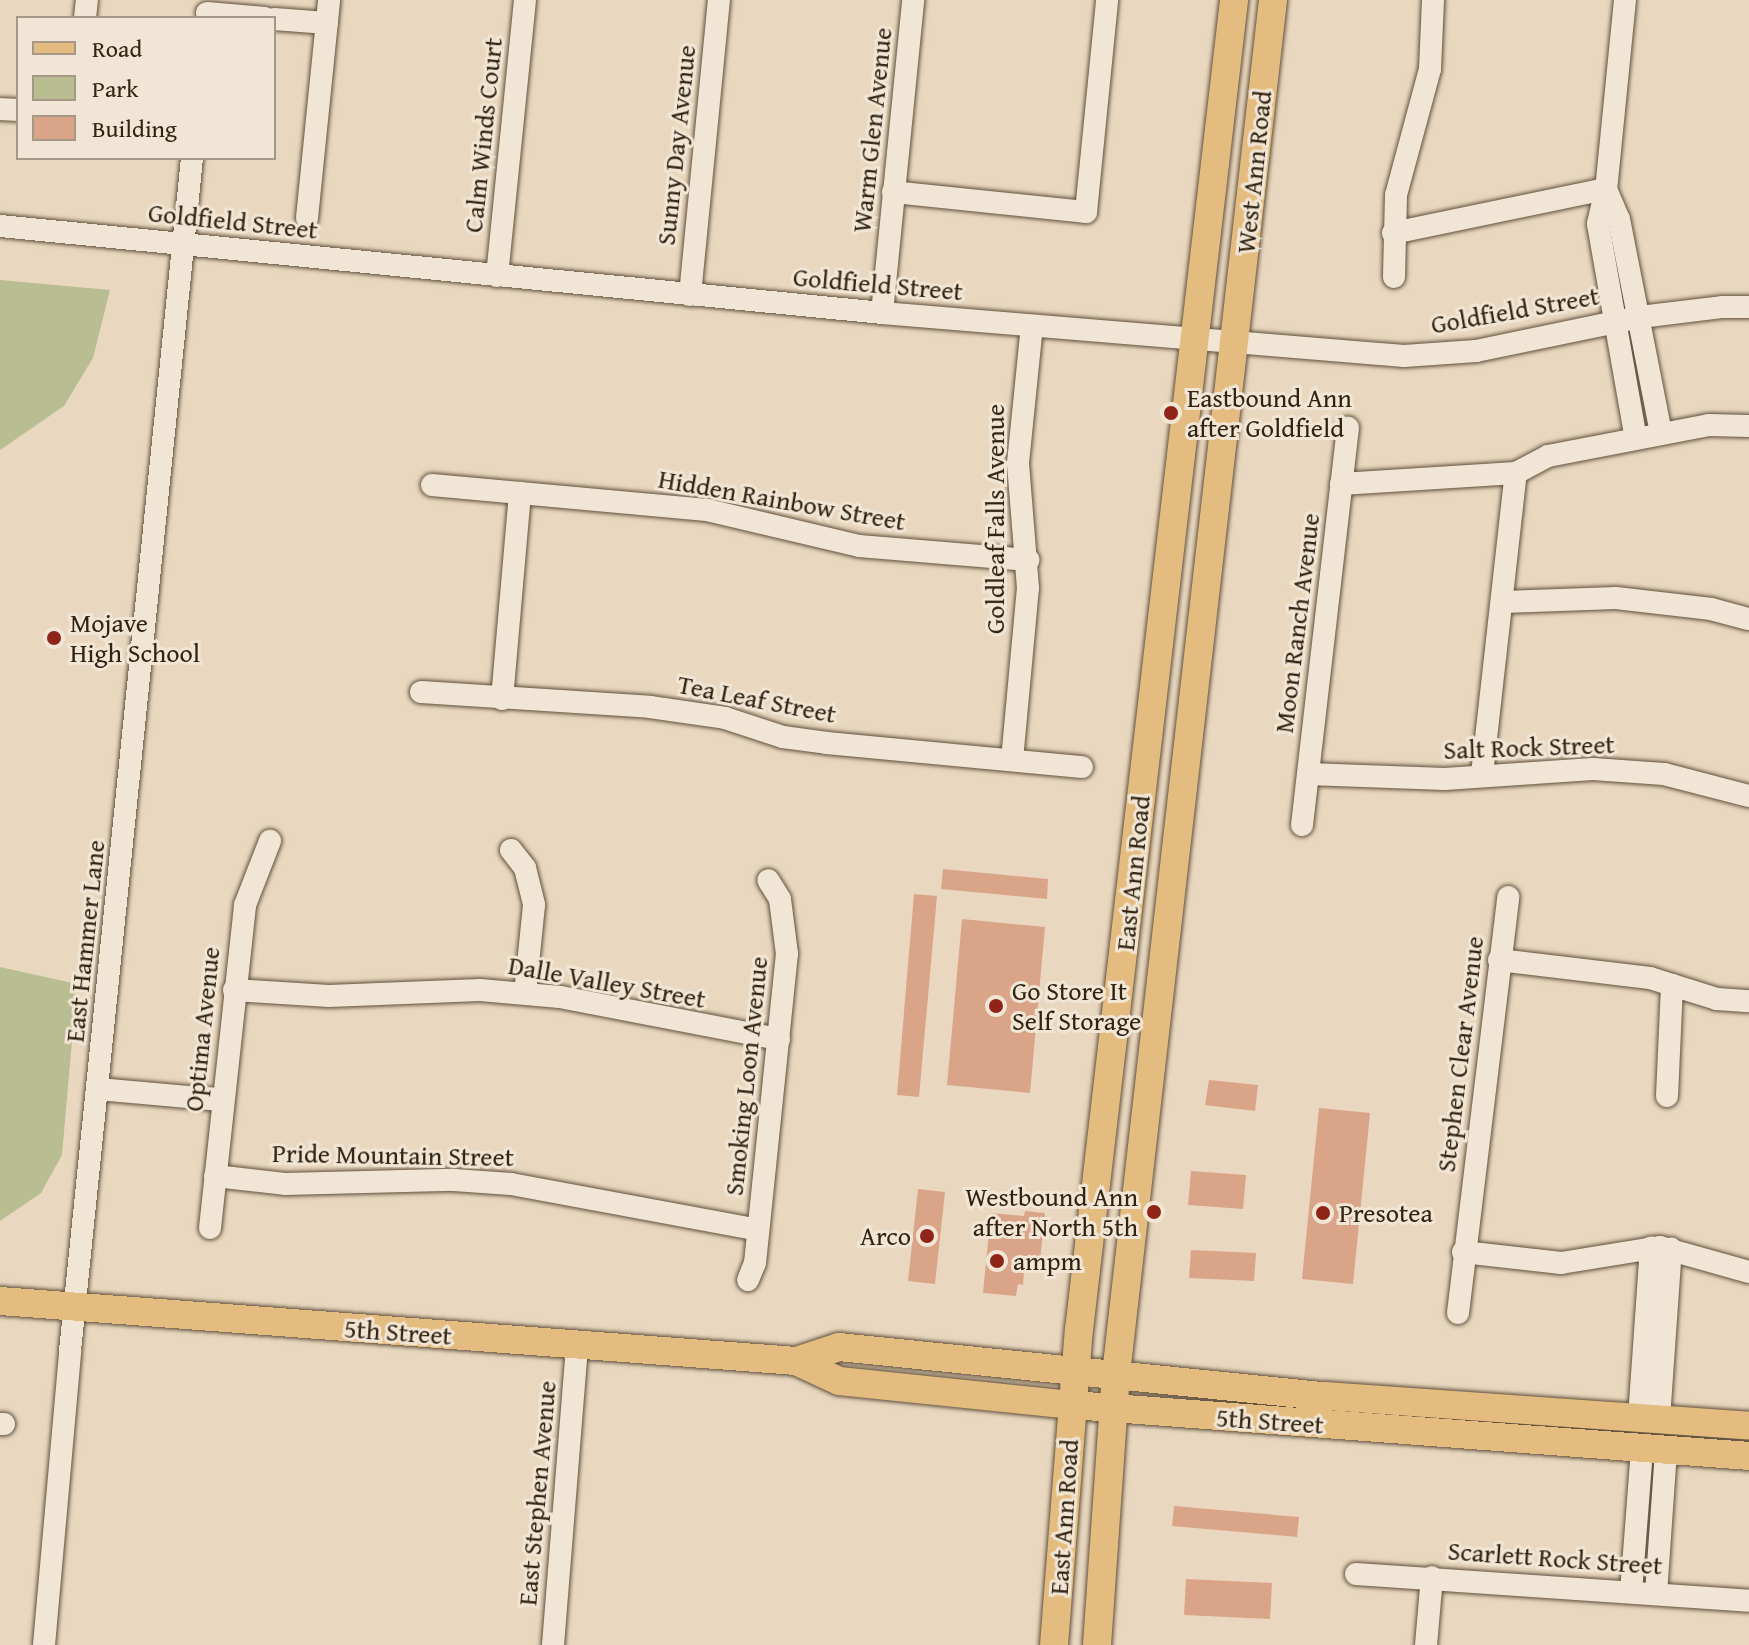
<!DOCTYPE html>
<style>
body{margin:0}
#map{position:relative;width:1749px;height:1645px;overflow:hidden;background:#e9d8bf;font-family:"Gentium Book Plus",serif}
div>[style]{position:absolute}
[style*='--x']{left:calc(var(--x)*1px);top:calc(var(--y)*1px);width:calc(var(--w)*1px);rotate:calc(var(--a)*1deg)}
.green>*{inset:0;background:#b8be91}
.building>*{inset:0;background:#daa489}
.roads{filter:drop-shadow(0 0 2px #60503c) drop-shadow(0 0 2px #60503c)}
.minor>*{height:22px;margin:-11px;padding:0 11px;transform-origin:11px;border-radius:11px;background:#f1e6d5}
.major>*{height:28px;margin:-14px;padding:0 14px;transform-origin:14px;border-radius:14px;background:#e4bc80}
.dots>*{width:22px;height:22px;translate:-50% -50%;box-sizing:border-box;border:4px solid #f1e6d5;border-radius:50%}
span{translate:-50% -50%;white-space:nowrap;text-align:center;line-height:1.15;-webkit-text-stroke:6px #f1e6d5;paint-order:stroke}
.street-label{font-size:26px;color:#322311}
.poi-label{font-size:26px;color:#322311}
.left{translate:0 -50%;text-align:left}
.right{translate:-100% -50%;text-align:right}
.legend{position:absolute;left:16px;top:16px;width:260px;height:144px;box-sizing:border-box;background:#f1e6d5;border:2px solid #a59887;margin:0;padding:10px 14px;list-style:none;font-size:24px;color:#322311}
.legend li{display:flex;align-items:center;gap:16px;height:40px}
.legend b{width:40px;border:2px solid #a59887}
</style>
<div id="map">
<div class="green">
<div style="clip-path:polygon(0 280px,110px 290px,93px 358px,64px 406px,0 450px)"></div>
<div style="clip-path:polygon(0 967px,77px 984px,62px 1155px,41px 1193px,0 1221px)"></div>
</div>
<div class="building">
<div style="clip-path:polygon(943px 869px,1048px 879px,1047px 899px,941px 889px)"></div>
<div style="clip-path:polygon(914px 894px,937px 896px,919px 1097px,897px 1095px)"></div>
<div style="clip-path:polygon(962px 919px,1045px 927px,1030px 1093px,947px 1085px)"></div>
<div style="clip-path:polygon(1209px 1080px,1258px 1085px,1255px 1111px,1205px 1105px)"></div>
<div style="clip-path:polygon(1319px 1108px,1370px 1113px,1353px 1284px,1302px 1279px)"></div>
<div style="clip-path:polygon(1191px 1171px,1246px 1175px,1243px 1209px,1188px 1205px)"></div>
<div style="clip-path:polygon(918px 1189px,945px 1192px,935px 1284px,908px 1281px)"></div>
<div style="clip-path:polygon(1025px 1211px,1045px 1213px,1040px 1261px,1025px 1259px,1023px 1285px,1018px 1284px,1016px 1296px,983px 1293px,991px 1213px,1024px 1216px)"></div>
<div style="clip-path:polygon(1191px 1250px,1256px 1253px,1254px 1281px,1189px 1278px)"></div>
<div style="clip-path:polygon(1174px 1506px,1299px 1517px,1297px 1537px,1172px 1526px)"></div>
<div style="clip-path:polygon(1186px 1579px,1272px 1583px,1270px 1619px,1184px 1615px)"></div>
</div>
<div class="roads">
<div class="minor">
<div style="--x:1625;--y:0;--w:190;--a:95.7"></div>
<div style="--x:1606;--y:189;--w:36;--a:103"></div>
<div style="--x:1598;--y:224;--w:218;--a:80"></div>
<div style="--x:207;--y:13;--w:58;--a:4.9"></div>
<div style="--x:85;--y:18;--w:18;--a:-84"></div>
<div style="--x:274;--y:19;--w:53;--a:4.3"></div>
<div style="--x:0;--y:109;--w:18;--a:3"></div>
<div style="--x:1606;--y:189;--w:33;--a:67"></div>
<div style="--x:1619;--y:219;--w:219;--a:78.9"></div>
<div style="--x:893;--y:192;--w:194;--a:5.9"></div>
<div style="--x:1086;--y:212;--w:213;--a:-84.3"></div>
<div style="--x:307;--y:218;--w:219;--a:-84.2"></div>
<div style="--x:0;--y:226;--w:886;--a:5.63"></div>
<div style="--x:882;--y:313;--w:524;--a:4.71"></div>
<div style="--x:1404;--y:356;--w:72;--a:-4"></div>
<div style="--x:1476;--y:351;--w:167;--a:-11.7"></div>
<div style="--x:1640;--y:317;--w:84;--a:-6.9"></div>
<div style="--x:1723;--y:307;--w:26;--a:0"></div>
<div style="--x:1393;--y:233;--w:217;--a:-11.7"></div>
<div style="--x:497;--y:276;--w:277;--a:-84.2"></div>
<div style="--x:1394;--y:277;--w:82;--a:-88.6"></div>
<div style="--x:1396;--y:195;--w:131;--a:-74.9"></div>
<div style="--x:1430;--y:69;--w:69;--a:-87.5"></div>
<div style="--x:690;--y:295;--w:296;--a:-84.4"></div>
<div style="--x:882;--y:313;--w:315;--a:-84.3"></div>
<div style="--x:1341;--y:484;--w:175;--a:-3.6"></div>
<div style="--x:1516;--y:473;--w:36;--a:-28"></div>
<div style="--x:1548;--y:456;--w:164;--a:-10.9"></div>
<div style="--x:1709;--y:425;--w:40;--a:1.4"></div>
<div style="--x:432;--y:485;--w:276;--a:5.2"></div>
<div style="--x:707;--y:510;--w:156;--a:13.3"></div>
<div style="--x:859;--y:546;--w:170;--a:4.7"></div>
<div style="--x:1503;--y:602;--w:113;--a:-2"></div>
<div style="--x:1616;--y:598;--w:96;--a:6.6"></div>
<div style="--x:1711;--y:609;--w:39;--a:15"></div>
<div style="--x:421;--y:692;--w:229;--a:3.7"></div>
<div style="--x:650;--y:707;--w:76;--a:8.3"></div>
<div style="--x:725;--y:718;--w:61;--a:18.1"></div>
<div style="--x:783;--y:737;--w:44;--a:7.8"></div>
<div style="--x:827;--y:743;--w:256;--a:5.4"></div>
<div style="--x:502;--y:699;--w:207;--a:-85"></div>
<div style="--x:1012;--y:760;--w:173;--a:-84.7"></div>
<div style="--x:1028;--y:588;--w:125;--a:-94.6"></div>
<div style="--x:1018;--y:463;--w:138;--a:-84.2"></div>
<div style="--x:1308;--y:774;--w:137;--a:2.1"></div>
<div style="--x:1445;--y:779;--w:148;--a:-3.9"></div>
<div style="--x:1593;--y:769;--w:71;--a:4"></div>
<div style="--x:1664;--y:774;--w:88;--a:14.5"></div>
<div style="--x:1482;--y:774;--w:303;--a:-83.6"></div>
<div style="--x:1302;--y:825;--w:400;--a:-83.4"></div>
<div style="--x:511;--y:850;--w:23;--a:52"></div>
<div style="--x:525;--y:868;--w:38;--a:76"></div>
<div style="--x:534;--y:905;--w:89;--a:95.8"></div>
<div style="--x:1499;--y:960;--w:152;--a:6.8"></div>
<div style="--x:1650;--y:978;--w:70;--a:17.4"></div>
<div style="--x:1717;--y:999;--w:32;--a:4"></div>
<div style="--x:234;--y:990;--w:95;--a:3.6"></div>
<div style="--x:329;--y:996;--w:151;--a:-2.3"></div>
<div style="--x:480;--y:990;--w:80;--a:5"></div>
<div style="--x:560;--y:997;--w:223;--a:10.9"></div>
<div style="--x:98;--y:1089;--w:124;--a:5.1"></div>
<div style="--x:1667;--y:1096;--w:111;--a:-87.4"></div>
<div style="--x:215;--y:1176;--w:70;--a:6.5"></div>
<div style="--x:285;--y:1184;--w:169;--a:-1.4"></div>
<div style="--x:454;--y:1180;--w:57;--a:4"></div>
<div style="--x:511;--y:1184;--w:251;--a:10.5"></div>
<div style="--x:210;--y:1228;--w:325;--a:-83.8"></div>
<div style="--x:245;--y:905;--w:69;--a:-68.7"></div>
<div style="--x:1463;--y:1252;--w:99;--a:6.4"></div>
<div style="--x:1561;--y:1263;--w:100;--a:-9.2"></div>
<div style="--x:1660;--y:1247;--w:92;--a:15.7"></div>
<div style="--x:748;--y:1280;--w:18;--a:-68"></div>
<div style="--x:755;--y:1263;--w:311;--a:-84.1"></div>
<div style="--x:787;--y:954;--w:55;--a:-97.3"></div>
<div style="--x:780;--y:899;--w:22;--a:-122"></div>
<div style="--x:1458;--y:1313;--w:419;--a:-83.1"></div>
<div style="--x:1639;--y:1418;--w:171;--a:-86"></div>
<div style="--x:1659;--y:1419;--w:171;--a:-86"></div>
<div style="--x:0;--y:1424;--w:4;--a:0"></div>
<div style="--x:1356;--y:1574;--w:394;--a:3.9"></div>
<div style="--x:1631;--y:1592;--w:144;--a:-85.6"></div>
<div style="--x:1656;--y:1594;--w:144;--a:-86"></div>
<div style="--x:44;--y:1645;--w:295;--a:-84.9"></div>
<div style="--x:70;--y:1351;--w:1199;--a:-84.16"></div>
<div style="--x:553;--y:1645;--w:301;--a:-85.4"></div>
<div style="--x:1426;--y:1645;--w:68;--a:-85"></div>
</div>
<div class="major">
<div style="--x:0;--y:1301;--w:798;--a:4.31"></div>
<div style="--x:796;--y:1361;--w:47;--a:24.9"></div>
<div style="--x:839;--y:1381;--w:235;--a:5.9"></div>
<div style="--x:1073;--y:1405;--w:678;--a:4.31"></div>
<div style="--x:796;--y:1361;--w:45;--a:-18"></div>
<div style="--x:839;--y:1347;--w:488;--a:5.8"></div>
<div style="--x:1325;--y:1396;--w:425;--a:4"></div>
<div style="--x:1054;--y:1645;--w:316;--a:-85.5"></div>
<div style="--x:1079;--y:1330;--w:1339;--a:-83.35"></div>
<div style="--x:1097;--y:1645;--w:272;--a:-86"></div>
<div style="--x:1116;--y:1374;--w:1383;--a:-83.48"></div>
</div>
</div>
<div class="dots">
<div style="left:1171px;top:413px;background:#8f2418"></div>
<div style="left:54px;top:638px;background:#8f2418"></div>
<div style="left:996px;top:1006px;background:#8f2418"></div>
<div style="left:1154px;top:1212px;background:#8f2418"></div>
<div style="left:1323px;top:1213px;background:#8f2418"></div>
<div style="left:927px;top:1236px;background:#8f2418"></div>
<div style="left:997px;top:1261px;background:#8f2418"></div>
</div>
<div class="street-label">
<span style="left:872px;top:130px;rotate:-84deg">Warm Glen Avenue</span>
<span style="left:483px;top:135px;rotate:-84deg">Calm Winds Court</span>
<span style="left:676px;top:145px;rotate:-84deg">Sunny Day Avenue</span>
<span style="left:1254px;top:172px;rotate:-84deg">West Ann Road</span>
<span style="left:233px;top:221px;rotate:6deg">Goldfield Street</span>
<span style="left:878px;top:284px;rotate:5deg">Goldfield Street</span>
<span style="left:1515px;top:310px;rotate:-10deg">Goldfield Street</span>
<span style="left:782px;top:500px;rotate:10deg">Hidden Rainbow Street</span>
<span style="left:995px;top:519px;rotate:-90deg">Goldleaf Falls Avenue</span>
<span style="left:1297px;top:623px;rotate:-83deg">Moon Ranch Avenue</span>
<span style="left:757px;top:699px;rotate:11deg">Tea Leaf Street</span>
<span style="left:1529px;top:747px;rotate:-2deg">Salt Rock Street</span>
<span style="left:1133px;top:873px;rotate:-84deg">East Ann Road</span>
<span style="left:85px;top:941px;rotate:-84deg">East Hammer Lane</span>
<span style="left:607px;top:982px;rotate:10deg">Dalle Valley Street</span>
<span style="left:202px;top:1029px;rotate:-84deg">Optima Avenue</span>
<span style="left:1460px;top:1054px;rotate:-83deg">Stephen Clear Avenue</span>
<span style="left:746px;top:1076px;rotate:-84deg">Smoking Loon Avenue</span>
<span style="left:393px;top:1155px;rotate:1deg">Pride Mountain Street</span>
<span style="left:398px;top:1332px;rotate:4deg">5th Street</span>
<span style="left:1270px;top:1421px;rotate:4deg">5th Street</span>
<span style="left:537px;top:1493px;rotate:-85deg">East Stephen Avenue</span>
<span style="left:1064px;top:1517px;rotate:-86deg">East Ann Road</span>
<span style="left:1555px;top:1558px;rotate:4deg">Scarlett Rock Street</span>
</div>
<div class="poi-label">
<span class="left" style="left:1187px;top:413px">Eastbound Ann<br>after Goldfield</span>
<span class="left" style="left:70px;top:638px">Mojave<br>High School</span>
<span class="left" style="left:1012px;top:1006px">Go Store It<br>Self Storage</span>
<span class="right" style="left:1138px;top:1212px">Westbound Ann<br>after North 5th</span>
<span class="left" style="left:1339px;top:1213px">Presotea</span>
<span class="right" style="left:911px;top:1236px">Arco</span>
<span class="left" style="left:1013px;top:1261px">ampm</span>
</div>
<ul class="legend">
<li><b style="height:10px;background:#e4bc80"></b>Road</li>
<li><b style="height:22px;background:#b8be91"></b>Park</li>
<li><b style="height:22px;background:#daa489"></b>Building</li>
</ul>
</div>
